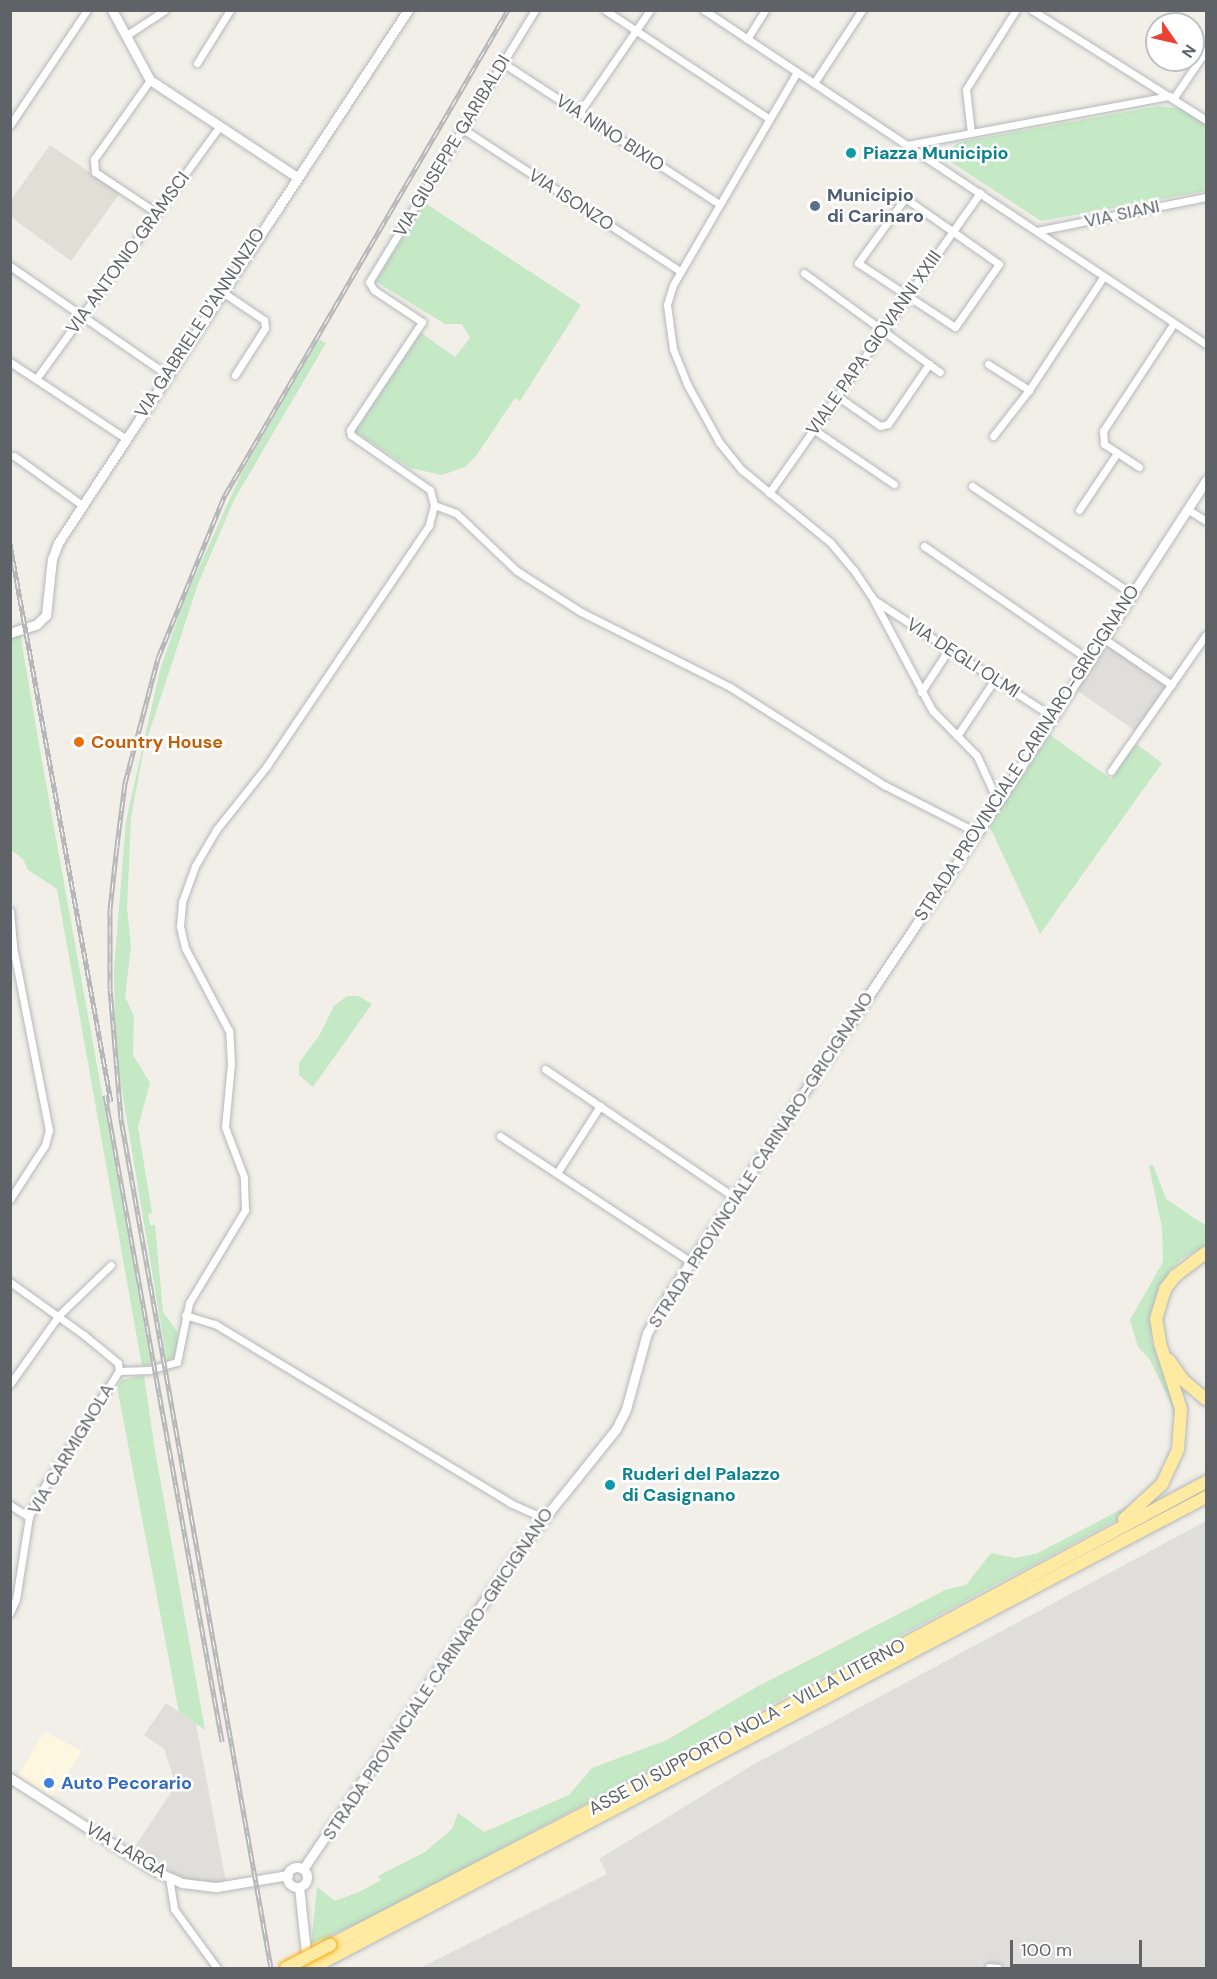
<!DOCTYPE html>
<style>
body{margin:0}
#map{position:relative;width:1217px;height:1979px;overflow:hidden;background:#f1efe8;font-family:"DM Sans",sans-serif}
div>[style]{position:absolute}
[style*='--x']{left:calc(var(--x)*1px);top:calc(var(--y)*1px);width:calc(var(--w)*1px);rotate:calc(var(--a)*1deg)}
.commercial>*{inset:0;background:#fef7e0}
.industrial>*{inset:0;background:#e0deda}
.education>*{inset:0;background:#e1ded6}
.green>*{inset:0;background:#c5e8c5}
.roads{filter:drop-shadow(0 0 2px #b5b8bc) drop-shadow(0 0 2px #b5b8bc)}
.minor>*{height:7px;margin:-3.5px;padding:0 3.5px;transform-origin:3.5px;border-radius:3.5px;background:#fff}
.tertiary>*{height:9px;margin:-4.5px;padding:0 4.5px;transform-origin:4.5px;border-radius:4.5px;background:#fff}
.tertiary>.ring{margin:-4.5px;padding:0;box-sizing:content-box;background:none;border:9px solid #fff;border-radius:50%}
.trunk>*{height:12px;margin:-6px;padding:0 6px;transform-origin:6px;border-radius:6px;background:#feeaa1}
.rail>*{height:5px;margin-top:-2.5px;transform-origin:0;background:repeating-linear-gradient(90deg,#fff 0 9px,#b6b7b8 0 18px);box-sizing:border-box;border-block:2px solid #b6b7b8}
.bridges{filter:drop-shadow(0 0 2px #f9ab00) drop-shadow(0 0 2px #f9ab00)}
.trunk-bridge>*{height:12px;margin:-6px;padding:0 6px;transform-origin:6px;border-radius:6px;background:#feeaa1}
.dots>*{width:16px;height:16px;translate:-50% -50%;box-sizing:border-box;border:3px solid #fff;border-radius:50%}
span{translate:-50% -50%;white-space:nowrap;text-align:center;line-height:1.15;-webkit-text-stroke:5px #fff;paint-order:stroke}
.street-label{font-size:18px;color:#5f6368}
.culture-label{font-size:18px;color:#0d838f;font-weight:700}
.left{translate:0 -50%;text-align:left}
.service-label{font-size:18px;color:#4e5e75;font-weight:700}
.food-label{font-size:18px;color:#c56008;font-weight:700}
.shop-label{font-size:18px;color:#366cbe;font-weight:700}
.frame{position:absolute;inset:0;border:12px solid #5f6368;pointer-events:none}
.north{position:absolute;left:1145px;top:12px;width:60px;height:60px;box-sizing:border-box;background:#fff;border:2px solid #bfc1c3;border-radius:50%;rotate:124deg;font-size:16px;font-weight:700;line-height:24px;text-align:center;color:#5f6368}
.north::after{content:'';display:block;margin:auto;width:21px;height:27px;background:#ea4335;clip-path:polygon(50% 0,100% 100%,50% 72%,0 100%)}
.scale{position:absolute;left:1010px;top:1940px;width:132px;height:27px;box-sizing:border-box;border:3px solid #5f6368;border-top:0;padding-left:8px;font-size:18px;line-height:21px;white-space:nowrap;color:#5f6368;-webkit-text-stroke:4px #fff;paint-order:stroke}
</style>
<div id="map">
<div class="commercial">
<div style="clip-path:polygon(45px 1732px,82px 1751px,51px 1798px,17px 1776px)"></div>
</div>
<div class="industrial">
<div style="clip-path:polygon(1104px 643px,1167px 686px,1135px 731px,1074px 688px)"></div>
<div style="clip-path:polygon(1206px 1521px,1206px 1968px,420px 1968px,607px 1874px,599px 1859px,751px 1766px)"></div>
<div style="clip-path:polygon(166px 1703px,196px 1724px,226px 1882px,198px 1883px,183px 1879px,132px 1851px,176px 1785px,164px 1749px,144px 1735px)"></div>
</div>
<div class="education">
<div style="clip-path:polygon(50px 145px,120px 193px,71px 261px,11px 217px,11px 200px)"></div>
</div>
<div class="green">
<div style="clip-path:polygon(1159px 106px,1182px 109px,1206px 124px,1206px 191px,1041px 221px,948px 160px,950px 149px,960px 142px)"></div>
<div style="clip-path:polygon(425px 203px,581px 305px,520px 401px,515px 398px,476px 456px,465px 467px,442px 475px,410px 468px,354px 431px,420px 332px,455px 357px,470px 338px,462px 324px,445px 324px,375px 281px)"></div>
<div style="clip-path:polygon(318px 339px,326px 343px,234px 500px,198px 584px,144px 748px,131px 817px,127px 908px,131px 946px,125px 997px,134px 1016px,133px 1055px,150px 1083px,138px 1127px,152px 1213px,148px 1214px,150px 1225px,155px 1225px,163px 1312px,178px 1333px,175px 1356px,167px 1362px,119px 1073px,115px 1029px,114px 970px,126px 821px,160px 670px,183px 603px,241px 474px)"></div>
<div style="clip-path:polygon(20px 633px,40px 750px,151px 1365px,142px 1366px,57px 889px,28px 870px,23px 859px,11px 850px,10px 637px)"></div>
<div style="clip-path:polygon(1049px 734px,1111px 779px,1136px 744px,1162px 763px,1040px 934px,989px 825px)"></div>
<div style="clip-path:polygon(347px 996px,358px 996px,372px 1004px,313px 1087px,299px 1075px,299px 1063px,319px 1036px,334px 1006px)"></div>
<div style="clip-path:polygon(1153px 1165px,1166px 1199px,1206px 1226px,1206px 1245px,1180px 1260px,1168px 1273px,1154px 1304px,1151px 1339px,1173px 1395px,1180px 1434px,1172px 1463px,1144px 1500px,1117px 1520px,371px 1918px,311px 1944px,317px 1887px,335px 1901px,359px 1892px,381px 1880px,378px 1876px,425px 1852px,452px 1829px,458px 1813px,484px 1832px,569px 1795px,592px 1768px,667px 1740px,753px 1689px,945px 1590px,966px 1585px,991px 1553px,1015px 1558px,1036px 1554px,1143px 1498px,1169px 1465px,1176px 1443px,1173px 1408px,1150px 1360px,1138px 1347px,1130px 1320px,1163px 1262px,1162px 1228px,1149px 1166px)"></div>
<div style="clip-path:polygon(144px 1375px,154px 1445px,205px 1730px,179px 1712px,117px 1387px,122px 1380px)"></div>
</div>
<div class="roads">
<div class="minor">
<div style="--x:605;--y:10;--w:196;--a:33.5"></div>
<div style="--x:704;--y:10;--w:603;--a:33.64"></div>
<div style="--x:1032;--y:10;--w:206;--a:32.3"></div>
<div style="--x:127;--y:35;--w:45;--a:-33.3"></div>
<div style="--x:747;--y:39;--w:34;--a:-58"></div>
<div style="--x:197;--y:63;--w:62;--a:-58.1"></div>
<div style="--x:503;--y:63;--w:257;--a:33.1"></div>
<div style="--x:797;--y:72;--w:246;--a:120.2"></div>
<div style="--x:673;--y:285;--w:21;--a:107"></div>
<div style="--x:667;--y:305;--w:44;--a:82.2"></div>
<div style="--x:673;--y:349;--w:38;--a:68"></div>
<div style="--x:687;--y:384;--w:66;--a:61.1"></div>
<div style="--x:719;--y:442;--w:36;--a:51"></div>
<div style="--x:742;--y:470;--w:114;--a:39.3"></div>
<div style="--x:830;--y:542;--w:35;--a:50"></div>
<div style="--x:853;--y:569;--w:36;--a:56"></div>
<div style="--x:873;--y:599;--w:126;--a:62"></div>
<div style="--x:932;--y:710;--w:64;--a:45.6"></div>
<div style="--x:977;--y:756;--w:51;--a:65.5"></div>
<div style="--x:150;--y:80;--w:97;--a:125.3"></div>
<div style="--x:94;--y:159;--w:13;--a:86"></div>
<div style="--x:95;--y:172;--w:74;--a:33.5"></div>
<div style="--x:814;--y:83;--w:87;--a:-56.7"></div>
<div style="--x:1173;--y:99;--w:59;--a:-56"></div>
<div style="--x:579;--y:113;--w:125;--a:-55.4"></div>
<div style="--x:10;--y:125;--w:138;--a:-56.2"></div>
<div style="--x:463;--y:129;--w:259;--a:33.2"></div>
<div style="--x:971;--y:133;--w:44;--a:-96.5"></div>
<div style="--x:966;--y:89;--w:93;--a:-57.7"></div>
<div style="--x:907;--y:145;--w:267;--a:-10.6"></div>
<div style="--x:905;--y:198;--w:115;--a:35.1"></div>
<div style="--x:999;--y:264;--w:77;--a:124.9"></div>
<div style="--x:955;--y:327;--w:116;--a:-146.6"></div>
<div style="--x:858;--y:263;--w:80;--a:-54.1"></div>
<div style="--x:1037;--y:231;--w:172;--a:-11.4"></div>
<div style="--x:10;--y:266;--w:190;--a:34.7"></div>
<div style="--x:804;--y:273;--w:168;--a:36.1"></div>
<div style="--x:221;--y:291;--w:52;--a:34"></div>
<div style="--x:264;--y:320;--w:8;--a:83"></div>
<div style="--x:265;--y:328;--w:56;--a:122.6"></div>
<div style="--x:10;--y:362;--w:138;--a:33.5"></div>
<div style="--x:988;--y:364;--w:49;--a:32.4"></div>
<div style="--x:36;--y:379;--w:313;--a:-54"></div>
<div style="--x:837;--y:396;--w:52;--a:34.9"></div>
<div style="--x:880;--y:426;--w:8;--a:-14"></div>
<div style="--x:888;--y:424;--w:73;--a:-55.7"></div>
<div style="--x:813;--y:429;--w:98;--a:34.2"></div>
<div style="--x:993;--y:436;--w:58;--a:-52"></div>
<div style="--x:1029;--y:390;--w:136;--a:-56.7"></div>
<div style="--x:14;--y:456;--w:84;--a:35.8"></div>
<div style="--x:1139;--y:467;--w:42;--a:-146.7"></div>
<div style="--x:1104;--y:444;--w:13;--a:-94"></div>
<div style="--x:1103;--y:431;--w:129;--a:-56.7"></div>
<div style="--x:972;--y:486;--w:193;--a:34"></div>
<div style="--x:769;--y:493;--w:367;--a:-54.9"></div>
<div style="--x:434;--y:505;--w:23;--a:20"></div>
<div style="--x:456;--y:513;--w:84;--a:43.6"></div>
<div style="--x:517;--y:571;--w:76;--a:32.6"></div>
<div style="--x:581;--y:612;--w:167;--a:26.7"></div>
<div style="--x:730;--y:687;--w:183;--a:32.5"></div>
<div style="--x:884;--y:785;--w:106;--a:27.1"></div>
<div style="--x:1187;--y:509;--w:22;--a:32"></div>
<div style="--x:1079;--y:510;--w:69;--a:-56.3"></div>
<div style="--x:924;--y:546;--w:201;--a:34.6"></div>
<div style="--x:874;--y:600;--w:214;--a:33.2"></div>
<div style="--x:1103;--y:638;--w:83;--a:34.3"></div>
<div style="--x:921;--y:692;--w:51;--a:-56.9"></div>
<div style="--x:957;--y:736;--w:69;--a:-56.3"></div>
<div style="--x:1111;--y:771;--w:166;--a:-55.1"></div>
<div style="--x:10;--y:911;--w:36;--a:85"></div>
<div style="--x:13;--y:947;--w:187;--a:78.9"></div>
<div style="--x:49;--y:1130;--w:16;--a:105"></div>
<div style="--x:45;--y:1145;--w:64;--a:122.9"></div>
<div style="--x:545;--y:1069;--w:228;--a:34.1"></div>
<div style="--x:500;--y:1136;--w:229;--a:33.4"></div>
<div style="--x:557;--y:1173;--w:80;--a:-57.3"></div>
<div style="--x:10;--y:1282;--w:91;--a:35.6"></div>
<div style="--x:84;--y:1335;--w:44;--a:39.5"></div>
<div style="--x:118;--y:1363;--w:8;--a:83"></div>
<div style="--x:185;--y:1315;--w:31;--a:17"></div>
<div style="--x:215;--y:1324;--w:345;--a:31.2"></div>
<div style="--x:510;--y:1503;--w:36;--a:24"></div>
<div style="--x:10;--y:1384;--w:85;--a:-54.6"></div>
<div style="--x:59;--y:1315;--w:72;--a:-43.9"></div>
<div style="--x:10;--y:1505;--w:22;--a:32"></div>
<div style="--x:10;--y:1613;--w:15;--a:-67"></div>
<div style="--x:16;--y:1599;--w:83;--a:-81"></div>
<div style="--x:29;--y:1517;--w:21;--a:-67"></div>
<div style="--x:37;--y:1498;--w:151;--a:-57.2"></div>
<div style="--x:119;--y:1371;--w:30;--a:-2"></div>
<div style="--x:149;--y:1370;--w:29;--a:-16"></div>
<div style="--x:177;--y:1362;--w:60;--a:-78.5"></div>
<div style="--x:189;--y:1303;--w:109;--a:-58.9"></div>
<div style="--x:245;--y:1210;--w:33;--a:-92"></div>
<div style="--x:244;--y:1177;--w:53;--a:-110.8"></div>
<div style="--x:225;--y:1127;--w:63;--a:-84.6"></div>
<div style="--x:231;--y:1064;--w:33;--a:-93"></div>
<div style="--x:229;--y:1031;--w:94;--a:-117.9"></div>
<div style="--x:185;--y:948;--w:23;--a:-103"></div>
<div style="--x:180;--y:926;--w:24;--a:-85"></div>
<div style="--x:182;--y:902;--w:38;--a:-70"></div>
<div style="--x:195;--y:866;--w:42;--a:-59.7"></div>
<div style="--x:216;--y:830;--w:80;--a:-51.6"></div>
<div style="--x:266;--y:767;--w:292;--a:-56"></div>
<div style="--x:429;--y:525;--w:21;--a:-76"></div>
<div style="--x:434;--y:505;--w:16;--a:-105"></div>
<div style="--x:430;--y:490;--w:96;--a:-145.2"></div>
<div style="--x:351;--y:435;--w:5;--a:-101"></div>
<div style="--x:350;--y:430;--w:130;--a:-56.3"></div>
<div style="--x:422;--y:322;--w:58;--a:-146.3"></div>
<div style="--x:374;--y:290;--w:9;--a:-122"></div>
<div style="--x:369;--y:282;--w:319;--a:-58.6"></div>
<div style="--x:169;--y:1877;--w:32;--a:81"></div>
<div style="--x:174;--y:1909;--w:73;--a:53.9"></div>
<div style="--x:989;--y:1967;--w:9;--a:6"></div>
</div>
<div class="tertiary">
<div style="--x:112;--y:10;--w:80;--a:61.5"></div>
<div style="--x:150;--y:80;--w:176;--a:33.4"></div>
<div style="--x:10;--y:633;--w:28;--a:-18"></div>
<div style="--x:37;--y:624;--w:13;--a:-45"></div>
<div style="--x:46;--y:615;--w:56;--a:-83.9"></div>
<div style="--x:52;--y:559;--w:17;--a:-69"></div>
<div style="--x:58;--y:543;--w:638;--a:-56.71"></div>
<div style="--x:10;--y:1778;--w:172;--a:32.7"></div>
<div style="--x:155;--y:1871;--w:30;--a:24"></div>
<div style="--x:182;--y:1883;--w:35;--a:7"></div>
<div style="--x:217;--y:1887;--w:72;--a:-9.6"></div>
<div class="ring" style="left:287px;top:1867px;width:11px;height:11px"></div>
<div style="--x:303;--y:1869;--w:390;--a:-55.9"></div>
<div style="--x:522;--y:1546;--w:150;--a:-51.2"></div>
<div style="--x:616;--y:1429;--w:22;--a:-63"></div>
<div style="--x:626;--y:1409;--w:79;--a:-74.6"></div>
<div style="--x:647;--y:1333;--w:43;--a:-60.4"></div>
<div style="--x:668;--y:1296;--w:594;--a:-56.26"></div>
<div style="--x:998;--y:802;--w:383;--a:-57.1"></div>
<div style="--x:299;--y:1887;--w:75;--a:83.9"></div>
</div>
<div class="trunk">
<div style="--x:1169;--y:1360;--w:24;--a:55"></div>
<div style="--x:1183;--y:1380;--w:30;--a:40"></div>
<div style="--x:1124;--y:1519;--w:52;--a:-42.6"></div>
<div style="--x:1162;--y:1484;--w:38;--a:-65"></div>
<div style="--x:1178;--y:1449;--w:40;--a:-85.7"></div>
<div style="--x:1181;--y:1409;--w:69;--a:-107.7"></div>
<div style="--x:1160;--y:1343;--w:24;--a:-99"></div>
<div style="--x:1156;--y:1319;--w:31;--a:-73"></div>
<div style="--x:1165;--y:1289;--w:16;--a:-52"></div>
<div style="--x:1175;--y:1276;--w:39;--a:-37"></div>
<div style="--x:330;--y:1945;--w:447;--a:-27.4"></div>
<div style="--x:727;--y:1739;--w:544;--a:-28.22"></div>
<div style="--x:312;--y:1968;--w:1010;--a:-27.78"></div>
</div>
</div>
<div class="rail">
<div style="--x:10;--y:544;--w:567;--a:79.74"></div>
<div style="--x:105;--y:1095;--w:657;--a:79.73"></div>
<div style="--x:271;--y:1968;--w:862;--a:-100.02"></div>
<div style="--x:121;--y:1119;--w:130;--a:-94.8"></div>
<div style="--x:110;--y:989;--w:80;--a:-90"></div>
<div style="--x:110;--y:909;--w:63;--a:-83.7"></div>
<div style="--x:117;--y:846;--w:64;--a:-82.8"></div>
<div style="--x:125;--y:783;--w:129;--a:-75.2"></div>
<div style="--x:158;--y:658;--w:176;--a:-67.7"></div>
<div style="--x:225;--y:495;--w:562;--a:-59.74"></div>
</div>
<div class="bridges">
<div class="trunk-bridge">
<div style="--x:286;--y:1968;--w:50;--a:-27.6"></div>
</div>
</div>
<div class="dots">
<div style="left:851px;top:153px;background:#0f9aa8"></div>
<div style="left:815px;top:206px;background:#5c6f8a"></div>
<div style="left:79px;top:742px;background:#e8710a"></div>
<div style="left:610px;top:1485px;background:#0f9aa8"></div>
<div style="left:49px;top:1783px;background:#3f7fe0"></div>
</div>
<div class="street-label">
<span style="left:610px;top:133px;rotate:33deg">VIA NINO BIXIO</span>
<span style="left:452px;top:146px;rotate:-59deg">VIA GIUSEPPE GARIBALDI</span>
<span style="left:571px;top:200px;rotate:33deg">VIA ISONZO</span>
<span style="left:1122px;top:214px;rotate:-12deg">VIA SIANI</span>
<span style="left:128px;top:253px;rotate:-54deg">VIA ANTONIO GRAMSCI</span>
<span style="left:200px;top:323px;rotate:-57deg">VIA GABRIELE D'ANNUNZIO</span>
<span style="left:874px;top:343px;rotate:-55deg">VIALE PAPA GIOVANNI XXIII</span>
<span style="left:963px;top:658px;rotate:33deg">VIA DEGLI OLMI</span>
<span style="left:1027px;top:753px;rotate:-57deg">STRADA PROVINCIALE CARINARO-GRICIGNANO</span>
<span style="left:761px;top:1160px;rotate:-57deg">STRADA PROVINCIALE CARINARO-GRICIGNANO</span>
<span style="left:71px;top:1449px;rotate:-59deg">VIA CARMIGNOLA</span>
<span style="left:438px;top:1674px;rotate:-56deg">STRADA PROVINCIALE CARINARO-GRICIGNANO</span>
<span style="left:747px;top:1727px;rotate:-28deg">ASSE DI SUPPORTO NOLA - VILLA LITERNO</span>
<span style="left:126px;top:1850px;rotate:31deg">VIA LARGA</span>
</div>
<div class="culture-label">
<span class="left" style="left:863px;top:153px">Piazza Municipio</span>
<span class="left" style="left:622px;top:1485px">Ruderi del Palazzo<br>di Casignano</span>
</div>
<div class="service-label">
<span class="left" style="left:827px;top:206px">Municipio<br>di Carinaro</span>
</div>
<div class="food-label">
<span class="left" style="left:91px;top:742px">Country House</span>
</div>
<div class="shop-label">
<span class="left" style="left:61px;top:1783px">Auto Pecorario</span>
</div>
<div class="frame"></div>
<div class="north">N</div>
<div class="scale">100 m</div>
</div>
